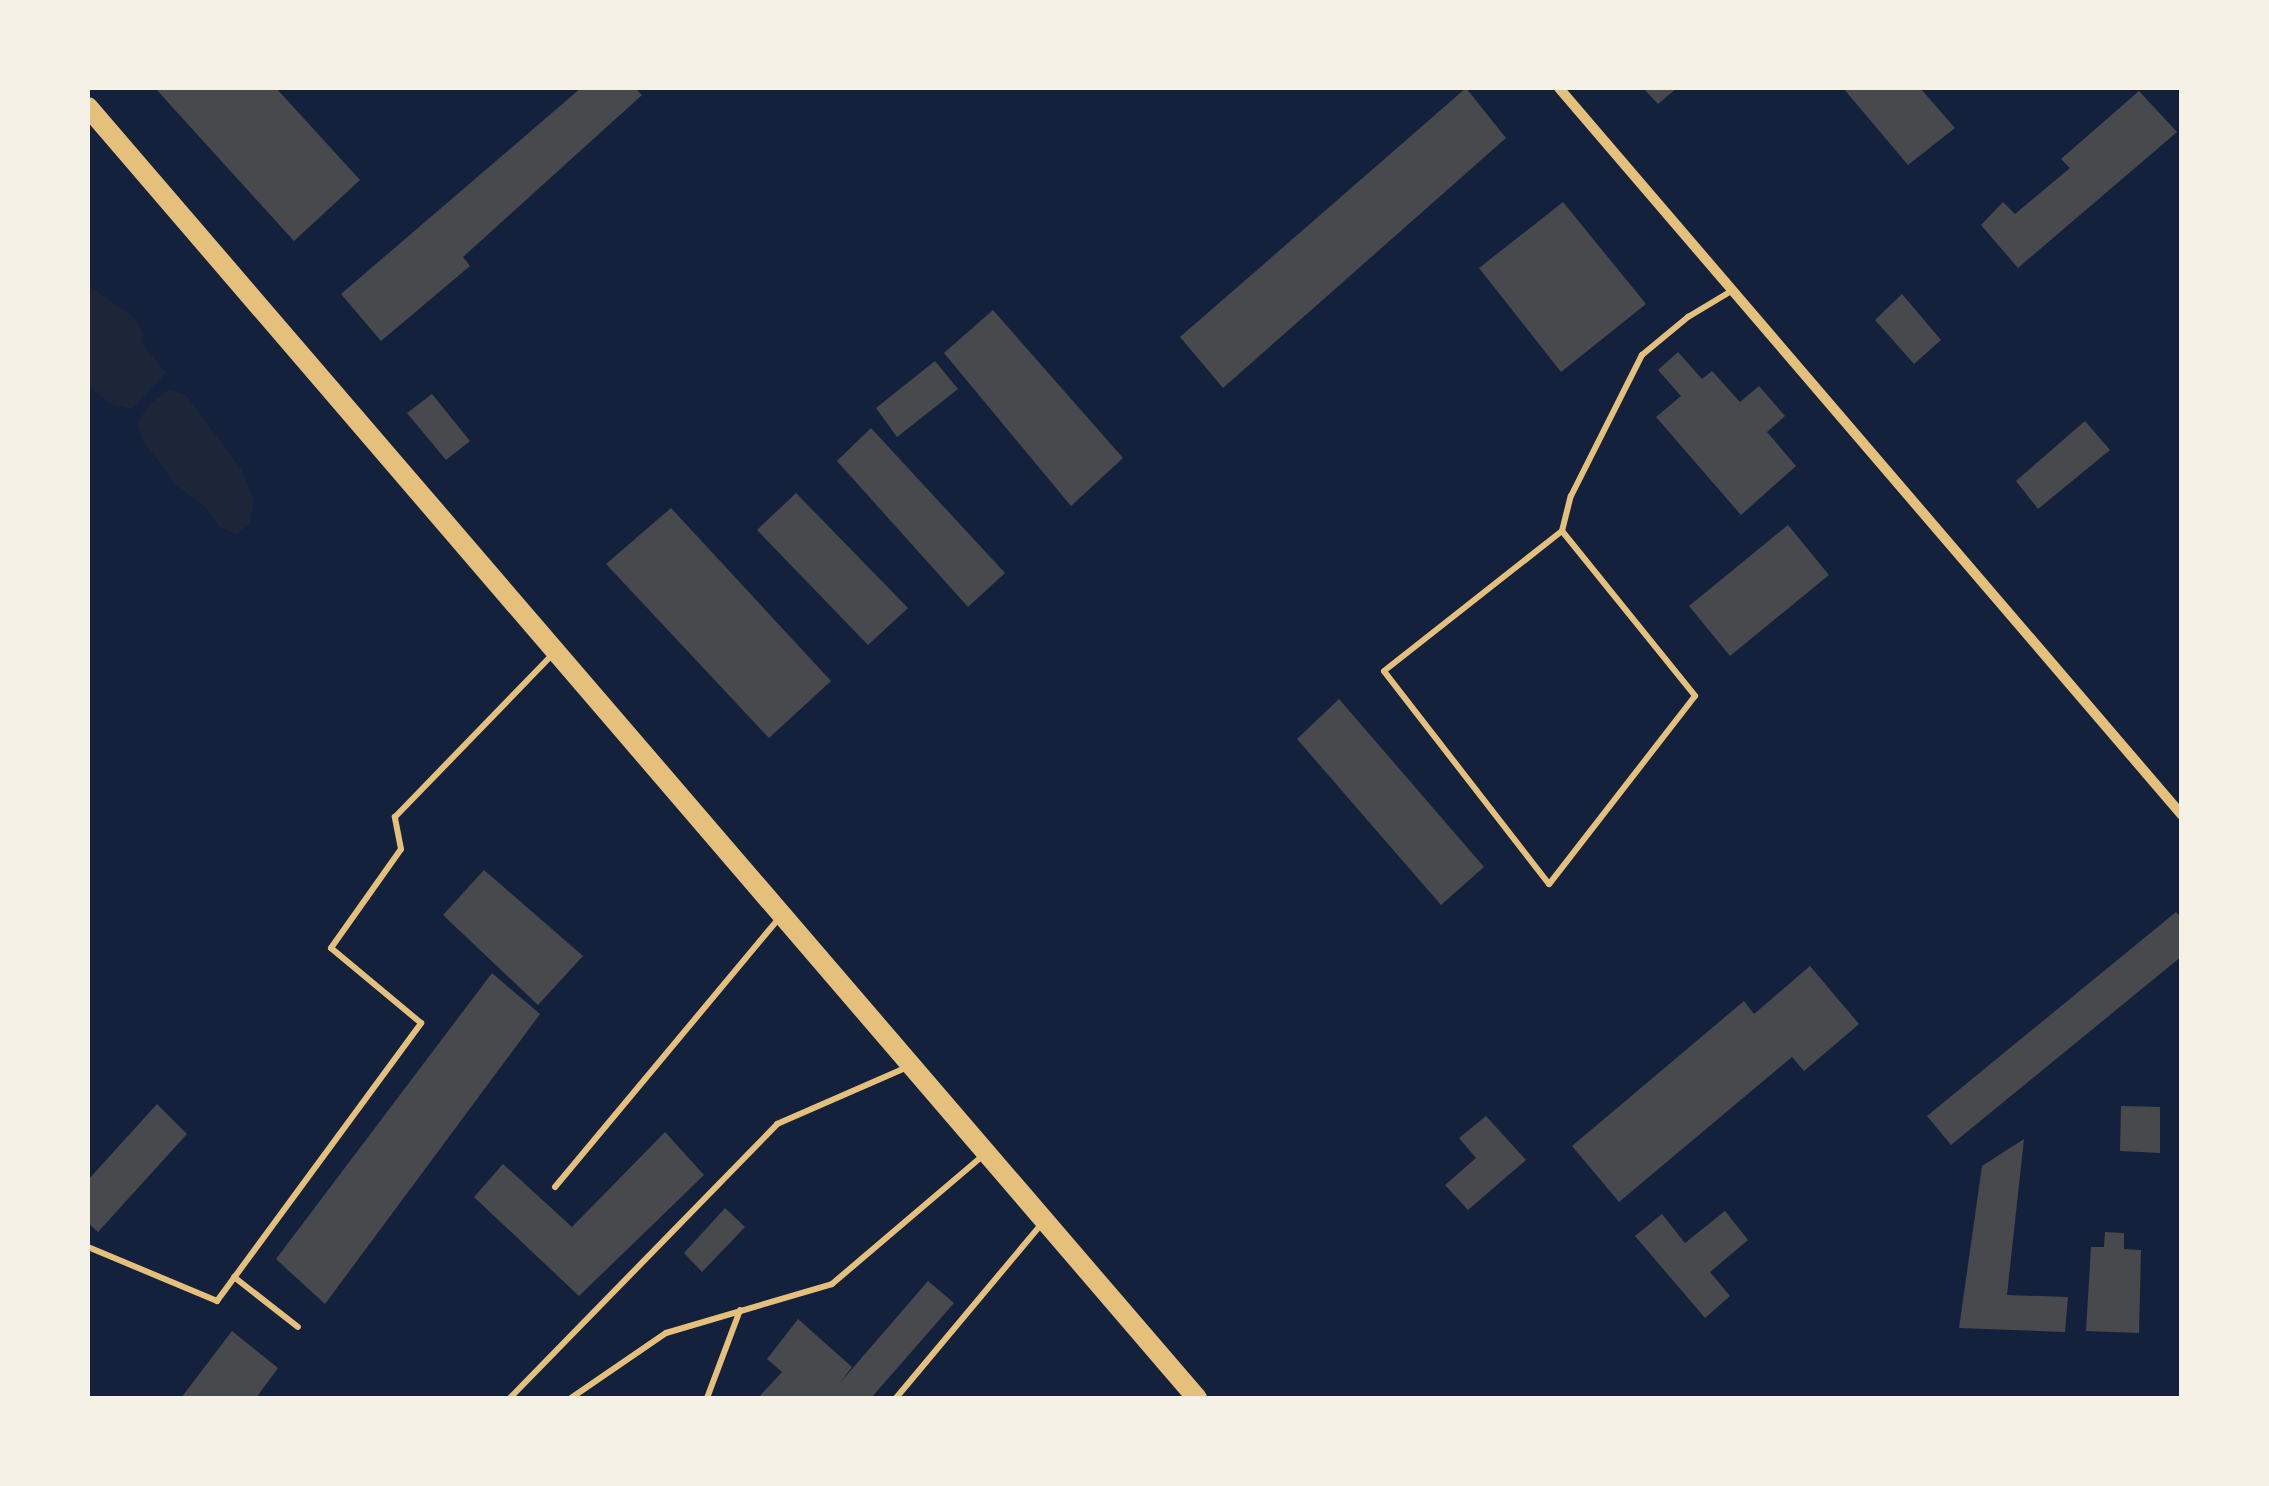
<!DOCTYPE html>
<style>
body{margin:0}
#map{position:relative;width:2269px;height:1486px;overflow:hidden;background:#14213d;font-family:"Noto Serif",serif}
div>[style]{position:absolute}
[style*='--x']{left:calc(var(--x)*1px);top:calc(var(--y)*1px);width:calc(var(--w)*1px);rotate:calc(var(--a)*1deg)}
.green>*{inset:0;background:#1d2539}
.building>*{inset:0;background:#48494c}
.service>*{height:6px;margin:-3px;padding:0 3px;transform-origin:3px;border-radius:3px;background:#e5c07b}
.minor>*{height:10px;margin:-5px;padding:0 5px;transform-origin:5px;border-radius:5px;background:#e5c07b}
.primary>*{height:20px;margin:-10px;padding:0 10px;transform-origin:10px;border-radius:10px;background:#e5c07b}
span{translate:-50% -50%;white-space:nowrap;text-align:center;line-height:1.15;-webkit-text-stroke:10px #f6f1e7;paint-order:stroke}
.frame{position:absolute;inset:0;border:90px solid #f6f1e7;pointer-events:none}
</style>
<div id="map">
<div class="green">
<div style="clip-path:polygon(88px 285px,135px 318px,143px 334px,141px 342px,166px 373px,132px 409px,113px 405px,88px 386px)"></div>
<div style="clip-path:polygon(169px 390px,185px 394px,242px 470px,254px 500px,250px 524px,236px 534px,221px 528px,204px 506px,176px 485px,142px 439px,137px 423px,150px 404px)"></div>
</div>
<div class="building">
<div style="clip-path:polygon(155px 88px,276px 88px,360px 180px,294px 241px)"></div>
<div style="clip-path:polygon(581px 88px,635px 88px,642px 95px,463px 257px,470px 266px,381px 341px,341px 294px)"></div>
<div style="clip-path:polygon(1466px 88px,1506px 138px,1223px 388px,1180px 337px)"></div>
<div style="clip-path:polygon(1643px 88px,1677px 88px,1658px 104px)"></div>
<div style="clip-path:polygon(1843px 88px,1920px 88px,1955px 128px,1908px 165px)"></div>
<div style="clip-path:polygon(2139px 91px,2177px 132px,2018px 268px,1981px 225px,2003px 202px,2015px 214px,2070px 168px,2061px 159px)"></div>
<div style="clip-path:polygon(1563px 202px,1646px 304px,1561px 372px,1479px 268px)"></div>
<div style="clip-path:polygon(1902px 294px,1941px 340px,1914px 364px,1875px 320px)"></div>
<div style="clip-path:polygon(993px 310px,1123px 458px,1071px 506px,944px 353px)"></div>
<div style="clip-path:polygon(1678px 352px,1702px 379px,1712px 371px,1740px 402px,1759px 386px,1785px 416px,1767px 432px,1796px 466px,1741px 515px,1656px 417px,1681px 396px,1658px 370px)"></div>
<div style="clip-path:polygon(935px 361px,958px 389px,897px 437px,876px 408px)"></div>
<div style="clip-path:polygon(432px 394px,470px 441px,446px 460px,407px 413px)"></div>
<div style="clip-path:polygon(2085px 421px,2110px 450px,2038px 509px,2016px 481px)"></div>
<div style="clip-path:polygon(871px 428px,1005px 573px,968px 607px,837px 461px)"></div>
<div style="clip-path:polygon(796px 493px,908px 608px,868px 645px,757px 530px)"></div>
<div style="clip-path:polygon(671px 508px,831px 681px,769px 738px,606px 564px)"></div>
<div style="clip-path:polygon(1788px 525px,1829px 575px,1730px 656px,1689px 606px)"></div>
<div style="clip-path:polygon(1339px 699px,1484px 867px,1441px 905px,1297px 739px)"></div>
<div style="clip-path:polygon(484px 870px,583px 956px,538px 1005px,443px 915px)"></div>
<div style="clip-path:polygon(2176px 912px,2182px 919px,2182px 956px,1951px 1145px,1927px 1116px)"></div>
<div style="clip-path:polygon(1810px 966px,1859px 1024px,1804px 1071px,1792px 1057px,1619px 1202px,1572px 1146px,1744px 1001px,1754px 1014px)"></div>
<div style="clip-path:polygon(492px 973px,540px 1014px,325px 1304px,276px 1259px)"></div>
<div style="clip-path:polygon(157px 1104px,187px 1134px,98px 1232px,88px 1223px,88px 1180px)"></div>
<div style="clip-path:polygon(2121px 1106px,2160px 1107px,2160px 1153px,2120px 1151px)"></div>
<div style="clip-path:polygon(1486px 1116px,1526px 1160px,1468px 1210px,1445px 1185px,1476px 1158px,1459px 1138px)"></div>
<div style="clip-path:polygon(665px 1132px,704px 1175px,579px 1296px,474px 1197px,503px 1164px,572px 1227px)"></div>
<div style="clip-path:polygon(2024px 1139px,2007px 1295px,2068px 1297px,2065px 1332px,1959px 1328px,1982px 1166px)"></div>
<div style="clip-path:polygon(725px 1208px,745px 1227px,702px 1272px,684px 1253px)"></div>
<div style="clip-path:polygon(1725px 1211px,1748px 1240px,1710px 1272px,1730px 1296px,1705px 1318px,1635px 1236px,1662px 1214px,1685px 1243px)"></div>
<div style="clip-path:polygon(2105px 1232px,2124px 1233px,2124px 1249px,2141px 1250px,2139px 1333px,2086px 1331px,2091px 1247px,2104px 1247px)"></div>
<div style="clip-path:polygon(928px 1281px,954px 1303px,871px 1398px,758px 1398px,782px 1372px,767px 1359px,798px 1319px,852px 1367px,839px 1384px)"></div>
<div style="clip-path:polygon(232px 1331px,278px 1368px,256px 1398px,181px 1398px)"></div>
</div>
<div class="service">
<div style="--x:1562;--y:531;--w:212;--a:51.1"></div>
<div style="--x:1695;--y:696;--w:238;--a:127.8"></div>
<div style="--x:1549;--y:884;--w:269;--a:-127.8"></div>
<div style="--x:1384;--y:671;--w:226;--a:-38.2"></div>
<div style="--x:1562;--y:531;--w:36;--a:-76"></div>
<div style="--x:1571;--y:496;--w:158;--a:-63.3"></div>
<div style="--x:1642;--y:355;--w:60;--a:-39.6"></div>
<div style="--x:1688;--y:317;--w:52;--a:-31"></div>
<div style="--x:555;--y:1187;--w:353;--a:-50.2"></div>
<div style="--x:88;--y:1247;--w:140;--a:22.7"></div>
<div style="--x:217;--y:1301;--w:345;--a:-53.7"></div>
<div style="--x:421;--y:1023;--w:117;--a:-140.2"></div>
<div style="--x:331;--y:948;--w:121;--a:-54.7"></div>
<div style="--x:401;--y:849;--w:33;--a:-101"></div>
<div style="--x:395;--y:817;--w:228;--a:-45.9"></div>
<div style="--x:234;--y:1277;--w:81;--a:38"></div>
<div style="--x:510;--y:1398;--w:383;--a:-45.7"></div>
<div style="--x:777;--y:1124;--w:145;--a:-23.6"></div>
<div style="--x:571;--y:1398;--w:115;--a:-34.4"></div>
<div style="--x:666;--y:1333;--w:173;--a:-16.4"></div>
<div style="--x:832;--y:1284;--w:201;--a:-40.4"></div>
<div style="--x:707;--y:1398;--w:94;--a:-69.4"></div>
<div style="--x:896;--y:1398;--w:229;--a:-50.1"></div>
</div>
<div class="minor">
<div style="--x:1559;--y:88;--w:957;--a:49.41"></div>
</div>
<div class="primary">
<div style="--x:88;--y:107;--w:1702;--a:49.34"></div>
</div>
<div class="frame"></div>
</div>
